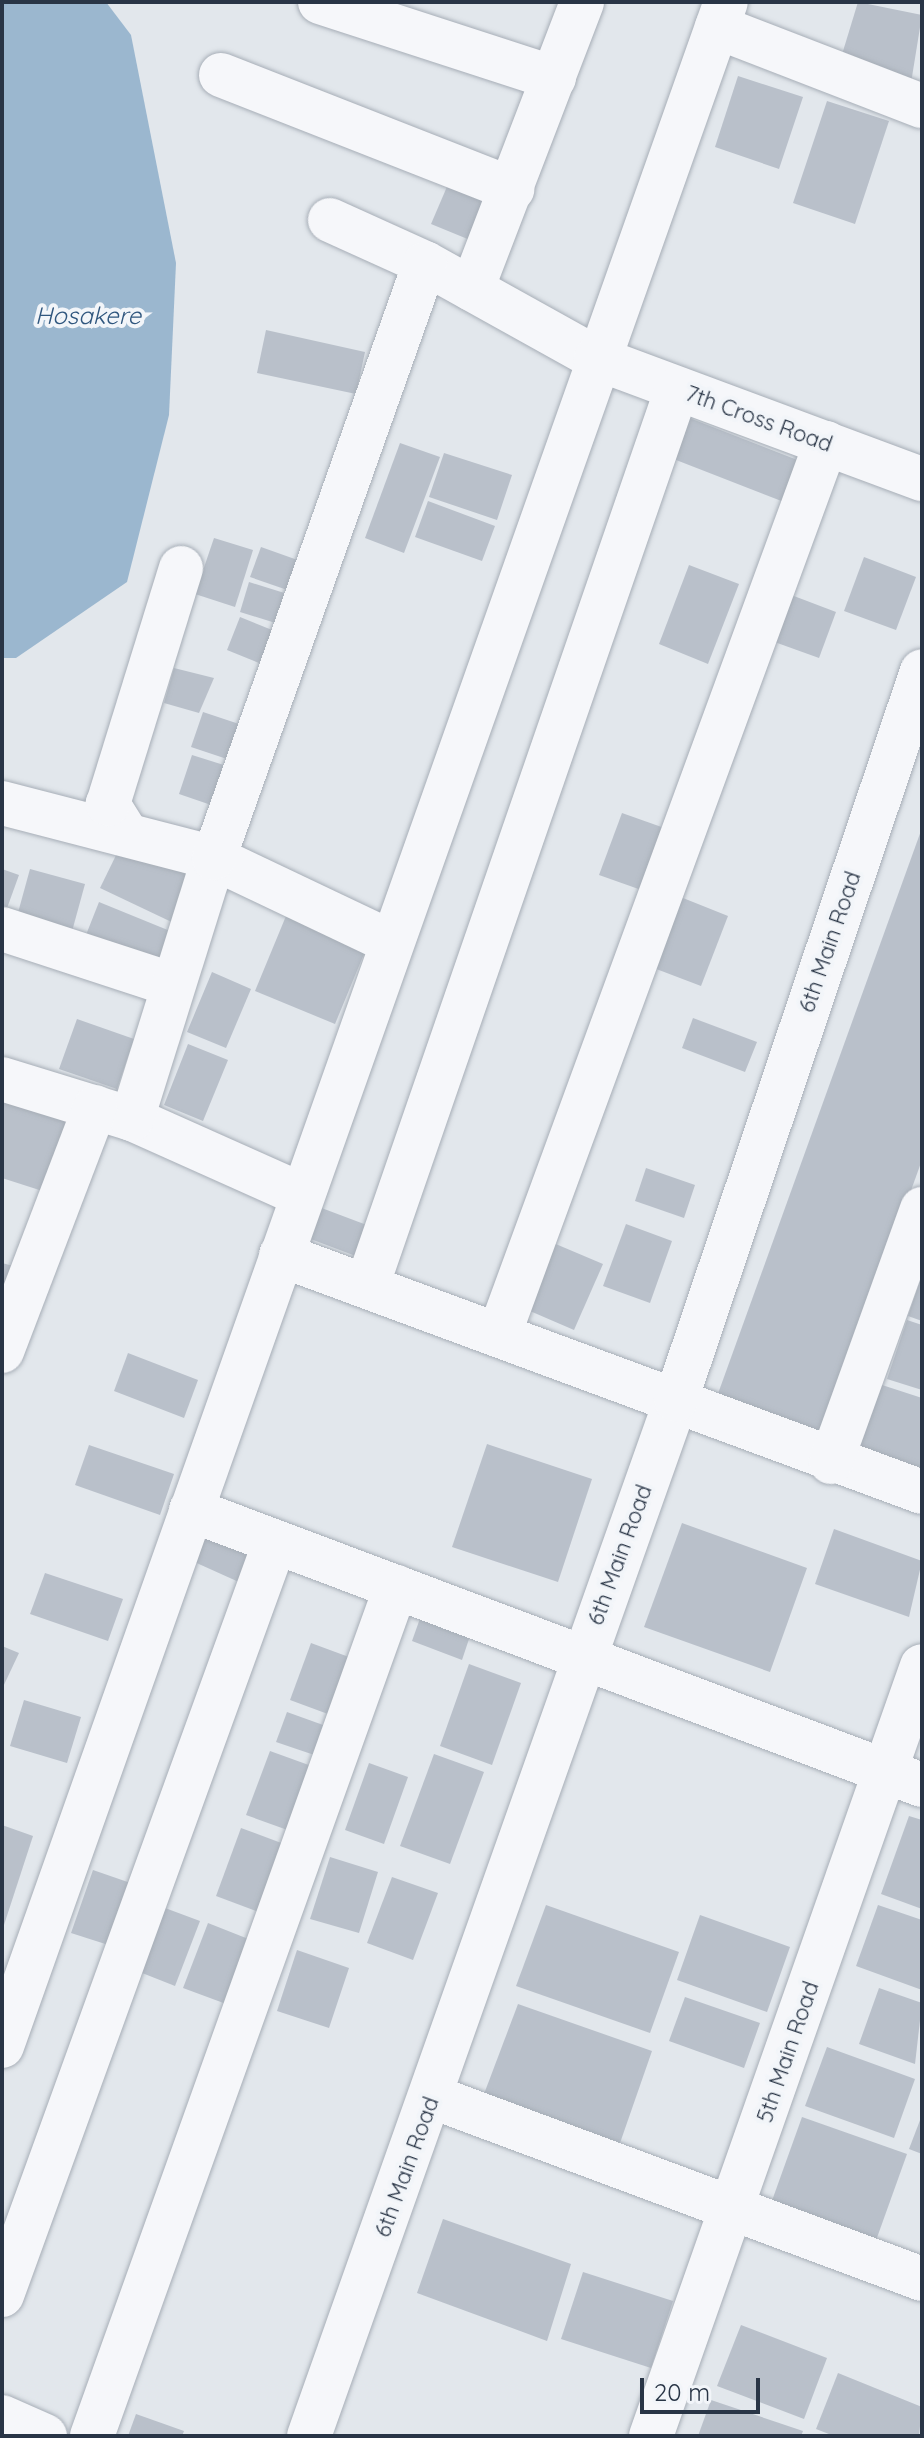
<!DOCTYPE html>
<style>
body{margin:0}
#map{position:relative;width:924px;height:2438px;overflow:hidden;background:#e2e7ec;font-family:Quicksand,sans-serif}
div>[style]{position:absolute}
[style*='--x']{left:calc(var(--x)*1px);top:calc(var(--y)*1px);width:calc(var(--w)*1px);rotate:calc(var(--a)*1deg)}
.water>*{inset:0;background:#9bb7cf}
.building>*{inset:0;background:#b9c0ca}
.roads{filter:drop-shadow(0 0 2px #a7aeb7) drop-shadow(0 0 2px #a7aeb7)}
.minor>*{height:44px;margin:-22px;padding:0 22px;transform-origin:22px;border-radius:22px;background:#f6f7fa}
span{translate:-50% -50%;white-space:nowrap;text-align:center;line-height:1.15;-webkit-text-stroke:8px #f2f5f9;paint-order:stroke}
.street-label{font-size:22px;color:#293546}
.water-label{font-size:24px;color:#2f567e;font-style:italic}
.frame{position:absolute;inset:0;border:4px solid #293546;pointer-events:none}
.scale{position:absolute;left:640px;top:2378px;width:120px;height:36px;box-sizing:border-box;border:4px solid #293546;border-top:0;padding-left:10px;font-size:24px;line-height:28px;white-space:nowrap;color:#293546;-webkit-text-stroke:6px #f2f5f9;paint-order:stroke}
</style>
<div id="map">
<div class="water">
<div style="clip-path:polygon(2px 2px,106px 2px,131px 35px,176px 263px,169px 415px,127px 582px,16px 658px,2px 658px)"></div>
</div>
<div class="building">
<div style="clip-path:polygon(858px 2px,922px 15px,911px 83px,840px 61px)"></div>
<div style="clip-path:polygon(738px 76px,803px 97px,779px 169px,715px 147px)"></div>
<div style="clip-path:polygon(827px 101px,889px 121px,855px 224px,793px 203px)"></div>
<div style="clip-path:polygon(449px 182px,488px 199px,470px 240px,431px 224px)"></div>
<div style="clip-path:polygon(266px 330px,365px 352px,356px 394px,257px 373px)"></div>
<div style="clip-path:polygon(687px 417px,800px 461px,784px 502px,671px 458px)"></div>
<div style="clip-path:polygon(400px 443px,440px 457px,404px 553px,365px 538px)"></div>
<div style="clip-path:polygon(444px 453px,512px 475px,497px 520px,429px 497px)"></div>
<div style="clip-path:polygon(428px 501px,495px 526px,482px 561px,415px 537px)"></div>
<div style="clip-path:polygon(214px 538px,253px 550px,235px 607px,195px 594px)"></div>
<div style="clip-path:polygon(261px 547px,306px 563px,296px 593px,250px 577px)"></div>
<div style="clip-path:polygon(864px 557px,916px 577px,896px 630px,844px 611px)"></div>
<div style="clip-path:polygon(689px 565px,739px 584px,708px 664px,659px 644px)"></div>
<div style="clip-path:polygon(249px 582px,294px 596px,285px 626px,240px 612px)"></div>
<div style="clip-path:polygon(786px 593px,836px 612px,819px 658px,769px 640px)"></div>
<div style="clip-path:polygon(240px 617px,287px 636px,274px 669px,227px 650px)"></div>
<div style="clip-path:polygon(174px 668px,214px 678px,199px 713px,164px 703px)"></div>
<div style="clip-path:polygon(203px 712px,248px 727px,236px 762px,191px 747px)"></div>
<div style="clip-path:polygon(192px 755px,227px 766px,214px 806px,179px 794px)"></div>
<div style="clip-path:polygon(622px 813px,670px 830px,647px 892px,599px 875px)"></div>
<div style="clip-path:polygon(922px 828px,922px 1160px,821px 1439px,715px 1402px)"></div>
<div style="clip-path:polygon(122px 843px,202px 882px,180px 926px,100px 888px)"></div>
<div style="clip-path:polygon(2px 869px,19px 875px,2px 922px)"></div>
<div style="clip-path:polygon(30px 869px,85px 884px,71px 935px,16px 920px)"></div>
<div style="clip-path:polygon(678px 896px,728px 916px,701px 986px,651px 967px)"></div>
<div style="clip-path:polygon(99px 902px,175px 933px,158px 975px,82px 945px)"></div>
<div style="clip-path:polygon(286px 916px,366px 949px,335px 1024px,255px 991px)"></div>
<div style="clip-path:polygon(212px 972px,251px 989px,226px 1048px,187px 1032px)"></div>
<div style="clip-path:polygon(693px 1018px,757px 1042px,745px 1072px,682px 1048px)"></div>
<div style="clip-path:polygon(77px 1019px,134px 1039px,117px 1089px,59px 1069px)"></div>
<div style="clip-path:polygon(188px 1044px,228px 1060px,203px 1121px,164px 1105px)"></div>
<div style="clip-path:polygon(2px 1099px,81px 1124px,58px 1196px,2px 1178px)"></div>
<div style="clip-path:polygon(646px 1168px,695px 1185px,684px 1218px,635px 1201px)"></div>
<div style="clip-path:polygon(311px 1204px,372px 1227px,361px 1258px,300px 1235px)"></div>
<div style="clip-path:polygon(626px 1224px,672px 1241px,650px 1303px,603px 1286px)"></div>
<div style="clip-path:polygon(551px 1242px,603px 1264px,574px 1330px,523px 1308px)"></div>
<div style="clip-path:polygon(2px 1263px,17px 1267px,2px 1317px)"></div>
<div style="clip-path:polygon(922px 1275px,922px 1321px,908px 1316px)"></div>
<div style="clip-path:polygon(907px 1320px,922px 1325px,922px 1390px,887px 1379px)"></div>
<div style="clip-path:polygon(128px 1353px,198px 1380px,184px 1418px,114px 1391px)"></div>
<div style="clip-path:polygon(879px 1384px,922px 1398px,922px 1478px,856px 1456px)"></div>
<div style="clip-path:polygon(487px 1444px,592px 1479px,558px 1582px,452px 1547px)"></div>
<div style="clip-path:polygon(89px 1445px,174px 1474px,160px 1515px,75px 1485px)"></div>
<div style="clip-path:polygon(209px 1520px,259px 1543px,241px 1583px,190px 1560px)"></div>
<div style="clip-path:polygon(682px 1523px,807px 1568px,770px 1672px,644px 1627px)"></div>
<div style="clip-path:polygon(834px 1529px,922px 1561px,909px 1617px,815px 1584px)"></div>
<div style="clip-path:polygon(45px 1573px,123px 1599px,108px 1641px,30px 1614px)"></div>
<div style="clip-path:polygon(423px 1610px,473px 1627px,462px 1660px,412px 1641px)"></div>
<div style="clip-path:polygon(311px 1643px,357px 1660px,336px 1717px,290px 1700px)"></div>
<div style="clip-path:polygon(2px 1646px,19px 1653px,2px 1689px)"></div>
<div style="clip-path:polygon(469px 1664px,521px 1683px,492px 1765px,440px 1746px)"></div>
<div style="clip-path:polygon(24px 1700px,81px 1717px,67px 1763px,10px 1746px)"></div>
<div style="clip-path:polygon(287px 1712px,337px 1730px,326px 1759px,276px 1742px)"></div>
<div style="clip-path:polygon(270px 1751px,317px 1768px,293px 1832px,246px 1815px)"></div>
<div style="clip-path:polygon(434px 1754px,484px 1772px,450px 1864px,400px 1846px)"></div>
<div style="clip-path:polygon(369px 1763px,408px 1777px,384px 1844px,345px 1830px)"></div>
<div style="clip-path:polygon(909px 1816px,922px 1820px,922px 1909px,881px 1894px)"></div>
<div style="clip-path:polygon(2px 1825px,33px 1836px,3px 1928px,2px 1928px)"></div>
<div style="clip-path:polygon(241px 1828px,292px 1847px,267px 1915px,216px 1896px)"></div>
<div style="clip-path:polygon(330px 1857px,378px 1872px,359px 1933px,310px 1919px)"></div>
<div style="clip-path:polygon(93px 1870px,145px 1888px,124px 1950px,71px 1933px)"></div>
<div style="clip-path:polygon(392px 1877px,438px 1893px,413px 1960px,367px 1943px)"></div>
<div style="clip-path:polygon(157px 1905px,200px 1921px,175px 1986px,132px 1969px)"></div>
<div style="clip-path:polygon(546px 1905px,679px 1952px,650px 2033px,516px 1986px)"></div>
<div style="clip-path:polygon(878px 1905px,922px 1920px,922px 1990px,856px 1966px)"></div>
<div style="clip-path:polygon(700px 1915px,790px 1947px,767px 2012px,677px 1980px)"></div>
<div style="clip-path:polygon(208px 1923px,261px 1944px,237px 2008px,183px 1988px)"></div>
<div style="clip-path:polygon(297px 1950px,349px 1968px,329px 2028px,277px 2011px)"></div>
<div style="clip-path:polygon(879px 1988px,922px 2003px,915px 2064px,859px 2044px)"></div>
<div style="clip-path:polygon(685px 1997px,760px 2023px,744px 2068px,669px 2041px)"></div>
<div style="clip-path:polygon(518px 2004px,652px 2051px,620px 2143px,484px 2094px)"></div>
<div style="clip-path:polygon(827px 2047px,915px 2079px,894px 2138px,805px 2106px)"></div>
<div style="clip-path:polygon(922px 2115px,922px 2154px,909px 2149px)"></div>
<div style="clip-path:polygon(802px 2117px,907px 2154px,874px 2246px,769px 2209px)"></div>
<div style="clip-path:polygon(443px 2219px,571px 2264px,547px 2341px,417px 2293px)"></div>
<div style="clip-path:polygon(583px 2272px,673px 2301px,651px 2368px,561px 2339px)"></div>
<div style="clip-path:polygon(741px 2325px,827px 2358px,804px 2419px,717px 2386px)"></div>
<div style="clip-path:polygon(838px 2373px,922px 2407px,919px 2436px,834px 2436px,816px 2429px)"></div>
<div style="clip-path:polygon(711px 2400px,803px 2431px,801px 2436px,698px 2436px)"></div>
<div style="clip-path:polygon(136px 2414px,184px 2431px,182px 2436px,128px 2436px)"></div>
</div>
<div class="roads">
<div class="minor">
<div style="--x:320;--y:2;--w:246;--a:18"></div>
<div style="--x:717;--y:27;--w:220;--a:21.1"></div>
<div style="--x:221;--y:75;--w:313;--a:21.4"></div>
<div style="--x:330;--y:220;--w:104;--a:24.4"></div>
<div style="--x:425;--y:263;--w:196;--a:29.1"></div>
<div style="--x:596;--y:358;--w:348;--a:20.4"></div>
<div style="--x:472;--y:289;--w:307;--a:-69"></div>
<div style="--x:2;--y:803;--w:219;--a:14.5"></div>
<div style="--x:214;--y:858;--w:196;--a:25.4"></div>
<div style="--x:124;--y:830;--w:31;--a:-122"></div>
<div style="--x:108;--y:804;--w:247;--a:-72.8"></div>
<div style="--x:2;--y:929;--w:180;--a:18.1"></div>
<div style="--x:2;--y:1079;--w:136;--a:17.1"></div>
<div style="--x:132;--y:1119;--w:186;--a:24.1"></div>
<div style="--x:132;--y:1119;--w:274;--a:-72.6"></div>
<div style="--x:214;--y:858;--w:631;--a:-70.47"></div>
<div style="--x:281;--y:1255;--w:683;--a:20.29"></div>
<div style="--x:367;--y:1286;--w:949;--a:-70.94"></div>
<div style="--x:500;--y:1332;--w:947;--a:-69.86"></div>
<div style="--x:2;--y:1351;--w:261;--a:-69.1"></div>
<div style="--x:831;--y:1462;--w:269;--a:-70.2"></div>
<div style="--x:191;--y:1510;--w:781;--a:20.62"></div>
<div style="--x:2;--y:2046;--w:2168;--a:-70.5"></div>
<div style="--x:433;--y:2097;--w:522;--a:20.41"></div>
<div style="--x:2;--y:2295;--w:801;--a:-70.07"></div>
<div style="--x:2;--y:2417;--w:47;--a:23.8"></div>
<div style="--x:92;--y:2436;--w:902;--a:-70.3"></div>
<div style="--x:309;--y:2436;--w:1099;--a:-70.49"></div>
<div style="--x:676;--y:1400;--w:769;--a:-71.35"></div>
<div style="--x:651;--y:2436;--w:816;--a:-70.61"></div>
</div>
</div>
<div class="street-label">
<span style="left:759px;top:419px;rotate:20deg">7th Cross Road</span>
<span style="left:830px;top:942px;rotate:-71deg">6th Main Road</span>
<span style="left:620px;top:1555px;rotate:-70deg">6th Main Road</span>
<span style="left:788px;top:2052px;rotate:-71deg">5th Main Road</span>
<span style="left:407px;top:2167px;rotate:-70deg">6th Main Road</span>
</div>
<div class="water-label">
<span style="left:88px;top:316px">Hosakere</span>
</div>
<div class="frame"></div>
<div class="scale">20 m</div>
</div>
